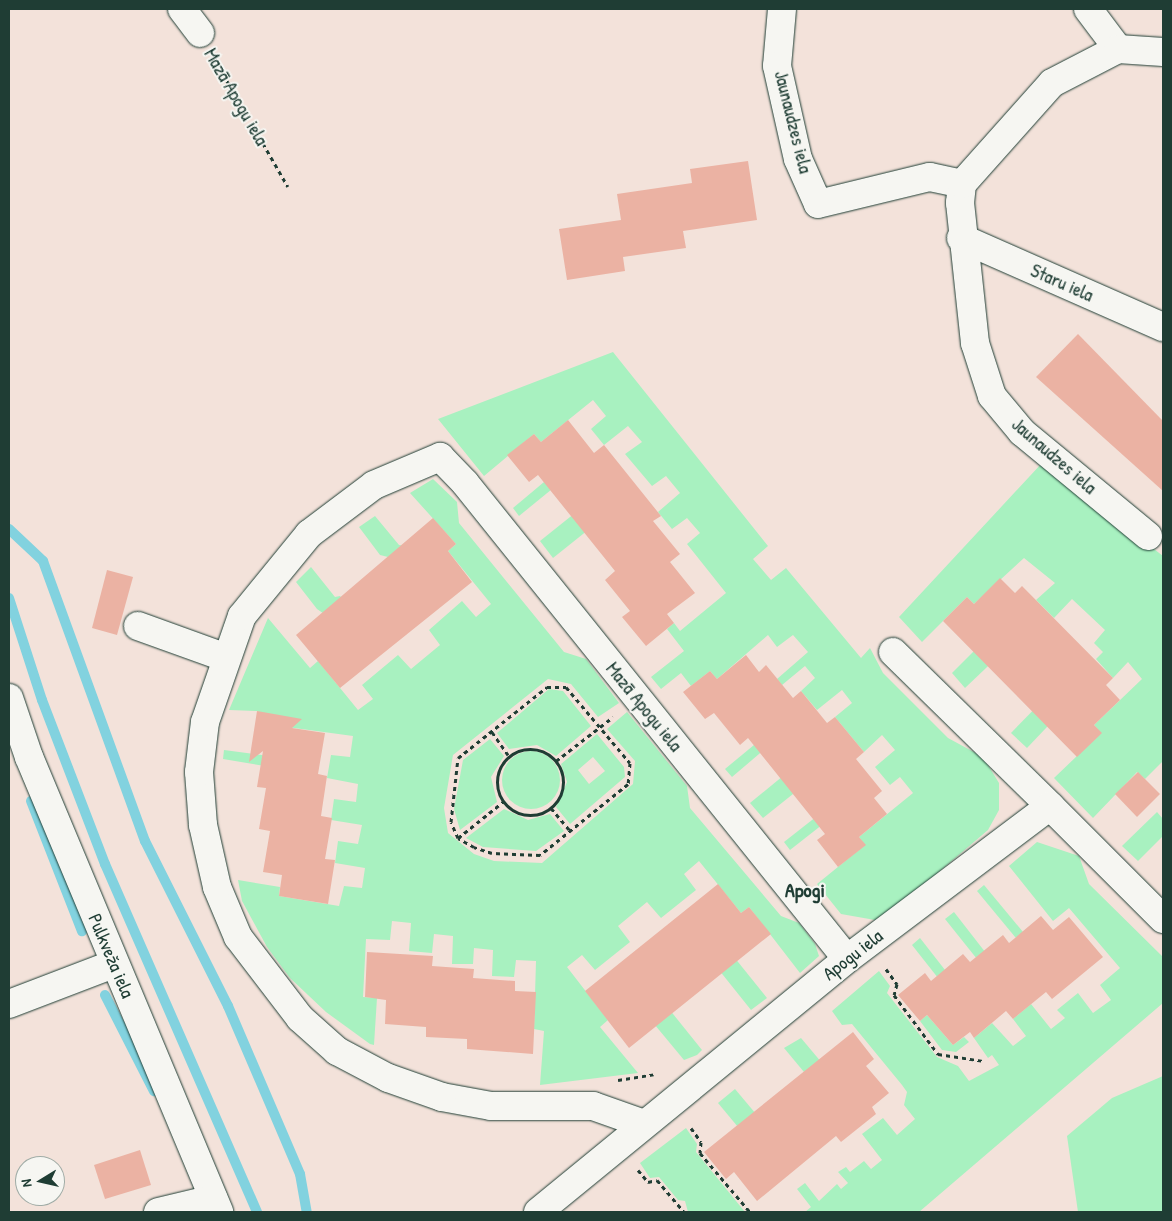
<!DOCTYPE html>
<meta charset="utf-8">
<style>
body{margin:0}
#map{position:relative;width:1172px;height:1221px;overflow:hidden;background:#f3e2da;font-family:"Patrick Hand",sans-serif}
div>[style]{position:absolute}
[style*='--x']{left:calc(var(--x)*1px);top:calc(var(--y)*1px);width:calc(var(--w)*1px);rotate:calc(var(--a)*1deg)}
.green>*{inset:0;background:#a8f1c0}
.round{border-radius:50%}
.stream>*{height:10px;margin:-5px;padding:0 5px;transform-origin:5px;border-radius:5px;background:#82d2df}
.building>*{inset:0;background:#ebb2a3}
.path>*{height:3px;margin-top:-1.5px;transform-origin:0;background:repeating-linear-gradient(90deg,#1f3d34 0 4px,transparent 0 8px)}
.path>.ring{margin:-1.5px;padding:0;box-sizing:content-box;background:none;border:3px solid #1f3d34;border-radius:50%}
.roads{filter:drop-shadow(0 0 1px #1f3d34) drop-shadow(0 0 1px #1f3d34)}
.minor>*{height:28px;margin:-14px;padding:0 14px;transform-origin:14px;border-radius:14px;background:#f6f6f2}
span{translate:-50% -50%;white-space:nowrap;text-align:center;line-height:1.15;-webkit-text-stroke:4px #f6f6f2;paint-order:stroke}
.street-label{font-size:19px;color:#1f3d34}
.neighbourhood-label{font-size:20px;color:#1f3d34;font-weight:700}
.frame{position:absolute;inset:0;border:10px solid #1f3d34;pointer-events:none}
.north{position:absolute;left:15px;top:1156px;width:50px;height:50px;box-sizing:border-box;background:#f6f6f2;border:1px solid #a0aca6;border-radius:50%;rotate:261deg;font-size:14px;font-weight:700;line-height:20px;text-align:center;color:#1f3d34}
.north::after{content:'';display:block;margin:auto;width:18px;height:22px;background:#1f3d34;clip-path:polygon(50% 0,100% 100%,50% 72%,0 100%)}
</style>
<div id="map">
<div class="green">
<div style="clip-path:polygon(613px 352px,768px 546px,753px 559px,771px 580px,786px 568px,861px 658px,870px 648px,883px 673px,948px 738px,983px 757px,999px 783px,999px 810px,988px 830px,893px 911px,875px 920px,841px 914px,817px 884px,865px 845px,859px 837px,913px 793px,900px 777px,890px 785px,875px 767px,895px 750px,882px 735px,864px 752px,835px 717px,852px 703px,842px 690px,817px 710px,801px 691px,815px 678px,805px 666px,782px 685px,777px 679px,808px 652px,793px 635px,777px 647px,768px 635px,717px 679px,710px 671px,691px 686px,681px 673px,661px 689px,651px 677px,684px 651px,667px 629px,674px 623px,680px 631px,726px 593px,687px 544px,700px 533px,687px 518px,672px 529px,658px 512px,680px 493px,666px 476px,652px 486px,625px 454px,642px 442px,628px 426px,604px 445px,591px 429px,606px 416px,593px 400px,541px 442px,534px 434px,484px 476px,438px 419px)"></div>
<div style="clip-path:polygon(1042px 463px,1163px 556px,1163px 761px,1145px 779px,1137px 772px,1093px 818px,1054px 778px,1101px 733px,1094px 725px,1142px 679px,1128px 662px,1113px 678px,1096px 659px,1103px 652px,1094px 643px,1105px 630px,1072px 599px,1054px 618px,1036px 600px,1055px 583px,1024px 558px,974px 604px,967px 597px,922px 642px,899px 617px)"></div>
<div style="clip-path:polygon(550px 477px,557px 485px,519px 516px,513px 508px)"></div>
<div style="clip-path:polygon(433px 479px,457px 502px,459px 523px,564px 652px,586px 659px,619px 703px,598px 717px,571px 684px,548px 679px,453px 755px,444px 808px,448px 833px,474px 854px,494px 861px,542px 863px,633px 784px,635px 761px,607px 729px,627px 712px,687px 786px,690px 808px,781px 916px,799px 923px,815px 944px,819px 956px,800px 973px,749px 907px,741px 913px,699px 861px,684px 874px,696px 890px,661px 918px,647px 902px,618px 926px,630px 942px,595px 970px,582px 955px,567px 967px,608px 1020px,600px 1027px,638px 1073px,540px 1085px,544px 1031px,534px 1029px,536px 961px,516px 960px,514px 977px,492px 976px,493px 950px,474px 948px,473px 964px,452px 964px,453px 936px,434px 934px,432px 953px,409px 951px,411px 923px,392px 921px,390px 940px,366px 939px,363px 997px,377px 998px,374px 1045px,370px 1044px,326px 1012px,290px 978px,267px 947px,242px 901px,238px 880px,280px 887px,279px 896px,339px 906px,344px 886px,362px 888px,365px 868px,335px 863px,338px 841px,358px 844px,362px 825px,331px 820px,334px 799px,356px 802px,358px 784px,327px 778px,331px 755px,350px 757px,353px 736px,287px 727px,257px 711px,229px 710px,268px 618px,310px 668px,318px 661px,358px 710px,373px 699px,362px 685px,398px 655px,411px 669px,440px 645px,429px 630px,462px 601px,476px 617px,491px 604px,448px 551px,456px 544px,410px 493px)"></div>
<div style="clip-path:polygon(585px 505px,598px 522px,553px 558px,540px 541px)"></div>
<div style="clip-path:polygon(375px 516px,399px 545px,405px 546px,388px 557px,380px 555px,359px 527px)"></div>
<div style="clip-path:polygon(311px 567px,335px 597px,340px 596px,352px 610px,337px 623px,317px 609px,296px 582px)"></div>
<div style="clip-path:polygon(991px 634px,1006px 649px,965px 688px,952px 673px)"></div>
<div style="clip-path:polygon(549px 689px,563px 691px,591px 726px,556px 756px,537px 745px,509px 749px,497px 733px)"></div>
<div style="clip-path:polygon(1050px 693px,1065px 708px,1027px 748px,1011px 733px)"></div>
<div style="clip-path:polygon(evenodd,597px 734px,624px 767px,625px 777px,570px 824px,556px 807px,567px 782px,561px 764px,597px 734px,593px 757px,605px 771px,589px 784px,578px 770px,593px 757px)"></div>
<div style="clip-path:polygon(766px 735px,772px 743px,732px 777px,725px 769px)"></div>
<div style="clip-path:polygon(490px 739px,504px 756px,491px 777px,497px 802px,460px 830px,454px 809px,463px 760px)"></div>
<div style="clip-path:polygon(224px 750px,277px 757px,277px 768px,223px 759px)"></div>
<div class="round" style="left:502px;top:751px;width:58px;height:58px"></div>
<div style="clip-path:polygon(800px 762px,813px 778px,763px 818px,750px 803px)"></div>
<div style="clip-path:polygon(504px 809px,528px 820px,550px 814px,564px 831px,536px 851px,483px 847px,466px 838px)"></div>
<div style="clip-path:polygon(826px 809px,832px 817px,790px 850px,784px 842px)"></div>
<div style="clip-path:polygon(1157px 812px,1163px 819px,1163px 836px,1138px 861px,1122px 846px)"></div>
<div style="clip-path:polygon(1037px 842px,1079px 856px,1089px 884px,1163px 957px,1163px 1003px,919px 1212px,805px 1212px,811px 1207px,797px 1189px,805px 1183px,819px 1201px,837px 1184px,841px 1189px,848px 1183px,838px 1172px,846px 1167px,850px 1172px,864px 1161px,871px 1169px,882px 1160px,862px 1134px,883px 1118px,897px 1135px,915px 1119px,904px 1105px,907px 1092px,902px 1085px,852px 1024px,842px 1025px,832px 1011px,879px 971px,890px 986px,887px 993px,937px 1057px,958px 1066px,969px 1081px,999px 1065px,992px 1055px,988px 1058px,974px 1038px,992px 1023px,1013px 1046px,1026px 1036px,1013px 1019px,1031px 1004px,1051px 1029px,1065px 1018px,1057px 1010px,1078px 993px,1093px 1013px,1111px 1000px,1100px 985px,1120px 968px,1069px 908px,1053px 921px,1009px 866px)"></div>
<div style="clip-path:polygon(984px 885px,1028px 938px,1021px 944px,977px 891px)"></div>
<div style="clip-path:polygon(954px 912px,989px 957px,981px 964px,945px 919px)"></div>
<div style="clip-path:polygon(920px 938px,945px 970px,942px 983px,912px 945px)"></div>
<div style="clip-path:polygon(726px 947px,767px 998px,751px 1010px,711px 960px)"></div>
<div style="clip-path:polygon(661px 999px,702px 1050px,697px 1055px,684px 1060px,645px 1013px)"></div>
<div style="clip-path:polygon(927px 1015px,953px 1045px,964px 1037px,969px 1042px,956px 1052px,942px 1050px,920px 1021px)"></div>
<div style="clip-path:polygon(801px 1038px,822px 1063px,809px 1078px,784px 1048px)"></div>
<div style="clip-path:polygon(1163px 1076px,1163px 1212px,1078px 1212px,1067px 1136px,1112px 1098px)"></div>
<div style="clip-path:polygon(735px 1089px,756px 1114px,743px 1133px,718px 1103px)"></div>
<div style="clip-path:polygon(686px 1128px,697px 1144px,696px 1152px,745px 1212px,688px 1212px,685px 1201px,678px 1200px,659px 1177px,650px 1178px,640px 1163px)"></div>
</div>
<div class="stream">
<div style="--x:9;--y:529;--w:47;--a:43.3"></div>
<div style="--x:43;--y:561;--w:298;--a:70"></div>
<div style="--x:145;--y:841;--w:185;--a:63.3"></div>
<div style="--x:228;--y:1006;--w:183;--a:66.8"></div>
<div style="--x:300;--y:1174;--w:39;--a:80"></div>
<div style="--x:9;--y:598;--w:107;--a:72.1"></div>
<div style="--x:42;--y:700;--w:176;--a:69"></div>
<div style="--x:105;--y:864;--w:380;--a:66.4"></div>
<div style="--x:31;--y:801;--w:140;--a:68.6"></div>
<div style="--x:105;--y:995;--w:108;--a:63"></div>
</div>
<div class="building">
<div style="clip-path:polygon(748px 161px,757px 220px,683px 231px,686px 248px,623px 257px,625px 271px,567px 280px,559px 229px,621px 220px,617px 194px,692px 183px,690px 169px)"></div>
<div style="clip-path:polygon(1078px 334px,1163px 421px,1163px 491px,1036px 377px)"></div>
<div style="clip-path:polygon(568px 420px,594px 453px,604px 445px,661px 516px,653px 521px,680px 554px,670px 562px,695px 593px,667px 614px,674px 623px,646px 646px,622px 617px,630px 611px,605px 580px,615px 571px,538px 475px,529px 482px,507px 455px,534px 434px,541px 442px)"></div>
<div style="clip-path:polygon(433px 518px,456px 544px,448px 551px,472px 582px,340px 688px,296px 635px)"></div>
<div style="clip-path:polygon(107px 570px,133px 577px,117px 635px,92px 628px)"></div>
<div style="clip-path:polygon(1000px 578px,1015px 593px,1022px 586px,1113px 678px,1106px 685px,1120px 700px,1094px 725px,1102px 733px,1077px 757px,943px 621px,967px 597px,974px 604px)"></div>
<div style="clip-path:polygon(746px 655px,759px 672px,766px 665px,793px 698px,801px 691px,827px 723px,835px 717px,864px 752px,856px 759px,882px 791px,874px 798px,887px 814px,859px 837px,866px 845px,838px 867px,817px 840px,825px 834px,748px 738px,740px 745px,714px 713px,705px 719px,683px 692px,710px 671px,717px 679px)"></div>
<div style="clip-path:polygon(257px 711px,302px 719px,292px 728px,325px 733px,318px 774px,327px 776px,321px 816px,332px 818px,325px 859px,335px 860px,328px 904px,279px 896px,282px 875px,263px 872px,270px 831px,259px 829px,266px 788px,257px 787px,263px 751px,249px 762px)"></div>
<div style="clip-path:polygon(1138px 772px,1160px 794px,1137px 817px,1115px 794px)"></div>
<div style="clip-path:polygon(718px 884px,741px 913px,749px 907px,771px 934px,629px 1048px,585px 991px)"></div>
<div style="clip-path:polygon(1041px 916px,1053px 930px,1069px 917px,1103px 957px,1052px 999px,1046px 992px,1013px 1019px,1006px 1011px,974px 1038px,970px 1032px,953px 1045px,927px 1015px,920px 1021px,898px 995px,925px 973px,931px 981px,963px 954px,970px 962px,1003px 935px,1009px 943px)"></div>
<div style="clip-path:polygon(367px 952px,433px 956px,432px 966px,474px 969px,473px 978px,515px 981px,515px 991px,536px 992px,533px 1054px,467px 1049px,467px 1039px,426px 1037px,426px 1027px,385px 1024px,386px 1000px,365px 997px)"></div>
<div style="clip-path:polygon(853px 1032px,874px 1059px,866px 1066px,889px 1093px,872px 1107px,876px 1114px,841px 1142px,836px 1136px,757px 1201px,734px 1172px,726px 1179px,704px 1152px)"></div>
<div style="clip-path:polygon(140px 1150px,151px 1185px,105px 1199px,94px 1165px)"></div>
</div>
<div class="path">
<div style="--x:215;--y:60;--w:146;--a:60.1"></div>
<div style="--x:547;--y:687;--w:19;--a:0"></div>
<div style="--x:566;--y:687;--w:99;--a:49.9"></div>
<div style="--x:630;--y:763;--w:21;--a:95"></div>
<div style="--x:628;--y:784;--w:113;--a:141.1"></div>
<div style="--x:540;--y:855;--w:48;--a:-177.6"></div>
<div style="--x:492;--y:853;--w:19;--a:-162"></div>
<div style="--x:474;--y:847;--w:18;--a:-151"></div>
<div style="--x:458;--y:838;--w:17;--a:-114"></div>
<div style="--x:451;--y:822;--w:64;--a:-83.8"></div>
<div style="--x:458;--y:758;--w:114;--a:-38.6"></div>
<div style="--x:492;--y:732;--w:28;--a:55"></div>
<div class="ring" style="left:497px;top:749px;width:63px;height:63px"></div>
<div style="--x:556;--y:761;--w:72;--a:-37.7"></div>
<div style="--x:551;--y:808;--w:31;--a:50"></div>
<div style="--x:458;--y:838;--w:58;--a:-38.7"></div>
<div style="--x:886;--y:969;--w:19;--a:54"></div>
<div style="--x:897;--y:984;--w:11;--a:105"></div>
<div style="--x:894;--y:995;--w:74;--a:53.3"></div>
<div style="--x:938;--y:1054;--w:47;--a:8.7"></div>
<div style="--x:618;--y:1080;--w:36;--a:-9"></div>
<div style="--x:691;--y:1128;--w:17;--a:54"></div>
<div style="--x:701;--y:1142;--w:11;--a:95"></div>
<div style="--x:700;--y:1153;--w:77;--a:49.7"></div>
<div style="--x:638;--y:1170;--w:16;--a:50"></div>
<div style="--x:648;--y:1182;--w:9;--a:-13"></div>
<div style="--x:657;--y:1180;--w:42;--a:49.8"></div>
</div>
<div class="roads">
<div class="minor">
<div style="--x:182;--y:9;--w:30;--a:53"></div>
<div style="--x:782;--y:9;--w:57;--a:95"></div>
<div style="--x:777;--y:66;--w:95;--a:77.3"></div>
<div style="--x:798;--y:159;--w:49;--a:66"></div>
<div style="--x:818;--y:204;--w:115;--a:-13.6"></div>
<div style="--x:930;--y:177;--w:33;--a:12"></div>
<div style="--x:1088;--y:9;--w:50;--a:53.1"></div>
<div style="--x:961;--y:238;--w:221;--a:23.8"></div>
<div style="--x:1148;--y:536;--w:163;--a:-140.5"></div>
<div style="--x:1022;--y:432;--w:47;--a:-129.8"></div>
<div style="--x:992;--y:396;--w:56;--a:-107.8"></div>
<div style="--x:975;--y:343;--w:141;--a:-96.1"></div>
<div style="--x:960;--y:203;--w:19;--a:-84"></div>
<div style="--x:962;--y:184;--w:135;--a:-48.3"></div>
<div style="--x:1052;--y:83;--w:74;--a:-27.3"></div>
<div style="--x:1118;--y:49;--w:45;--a:3.8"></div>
<div style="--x:138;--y:626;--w:91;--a:19.8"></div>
<div style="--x:893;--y:652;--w:220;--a:44.4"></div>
<div style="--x:9;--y:698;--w:62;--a:71.3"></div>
<div style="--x:29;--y:757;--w:493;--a:67.3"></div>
<div style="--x:9;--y:1004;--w:112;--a:-20.9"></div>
<div style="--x:644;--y:1124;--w:54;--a:-160.6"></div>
<div style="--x:593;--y:1106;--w:102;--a:180"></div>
<div style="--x:491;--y:1106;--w:50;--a:-169.6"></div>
<div style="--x:442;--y:1097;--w:57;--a:-160.6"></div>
<div style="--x:388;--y:1078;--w:58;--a:-152.1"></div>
<div style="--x:337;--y:1051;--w:50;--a:-138.3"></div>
<div style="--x:300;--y:1018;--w:102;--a:-127.4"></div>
<div style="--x:238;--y:937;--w:54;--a:-112.8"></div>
<div style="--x:217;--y:887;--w:64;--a:-102.7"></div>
<div style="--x:203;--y:825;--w:53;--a:-94.3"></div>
<div style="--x:199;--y:772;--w:50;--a:-83.2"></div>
<div style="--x:205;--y:722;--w:112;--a:-70.8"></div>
<div style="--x:242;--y:616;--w:106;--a:-50.7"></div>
<div style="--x:309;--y:534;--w:81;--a:-37"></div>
<div style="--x:374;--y:485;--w:72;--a:-23"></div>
<div style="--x:440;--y:457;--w:36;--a:46"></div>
<div style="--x:465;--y:483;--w:610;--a:51.25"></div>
<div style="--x:158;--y:1212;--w:57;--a:-13.3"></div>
<div style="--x:538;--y:1212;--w:399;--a:-39.3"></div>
<div style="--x:847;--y:959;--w:254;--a:-37"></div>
<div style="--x:1050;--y:806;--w:160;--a:45"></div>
</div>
</div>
<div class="street-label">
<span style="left:236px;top:97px;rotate:60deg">Mazā Apogu iela</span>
<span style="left:793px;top:122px;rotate:76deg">Jaunaudzes iela</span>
<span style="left:1062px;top:283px;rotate:24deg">Staru iela</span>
<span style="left:1054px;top:456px;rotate:41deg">Jaunaudzes iela</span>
<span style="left:644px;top:707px;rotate:51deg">Mazā Apogu iela</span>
<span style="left:853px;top:955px;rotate:-38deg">Apogu iela</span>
<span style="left:111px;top:956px;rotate:67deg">Pulkveža iela</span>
</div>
<div class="neighbourhood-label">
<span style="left:805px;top:889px">Apogi</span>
</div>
<div class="frame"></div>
<div class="north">N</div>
</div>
